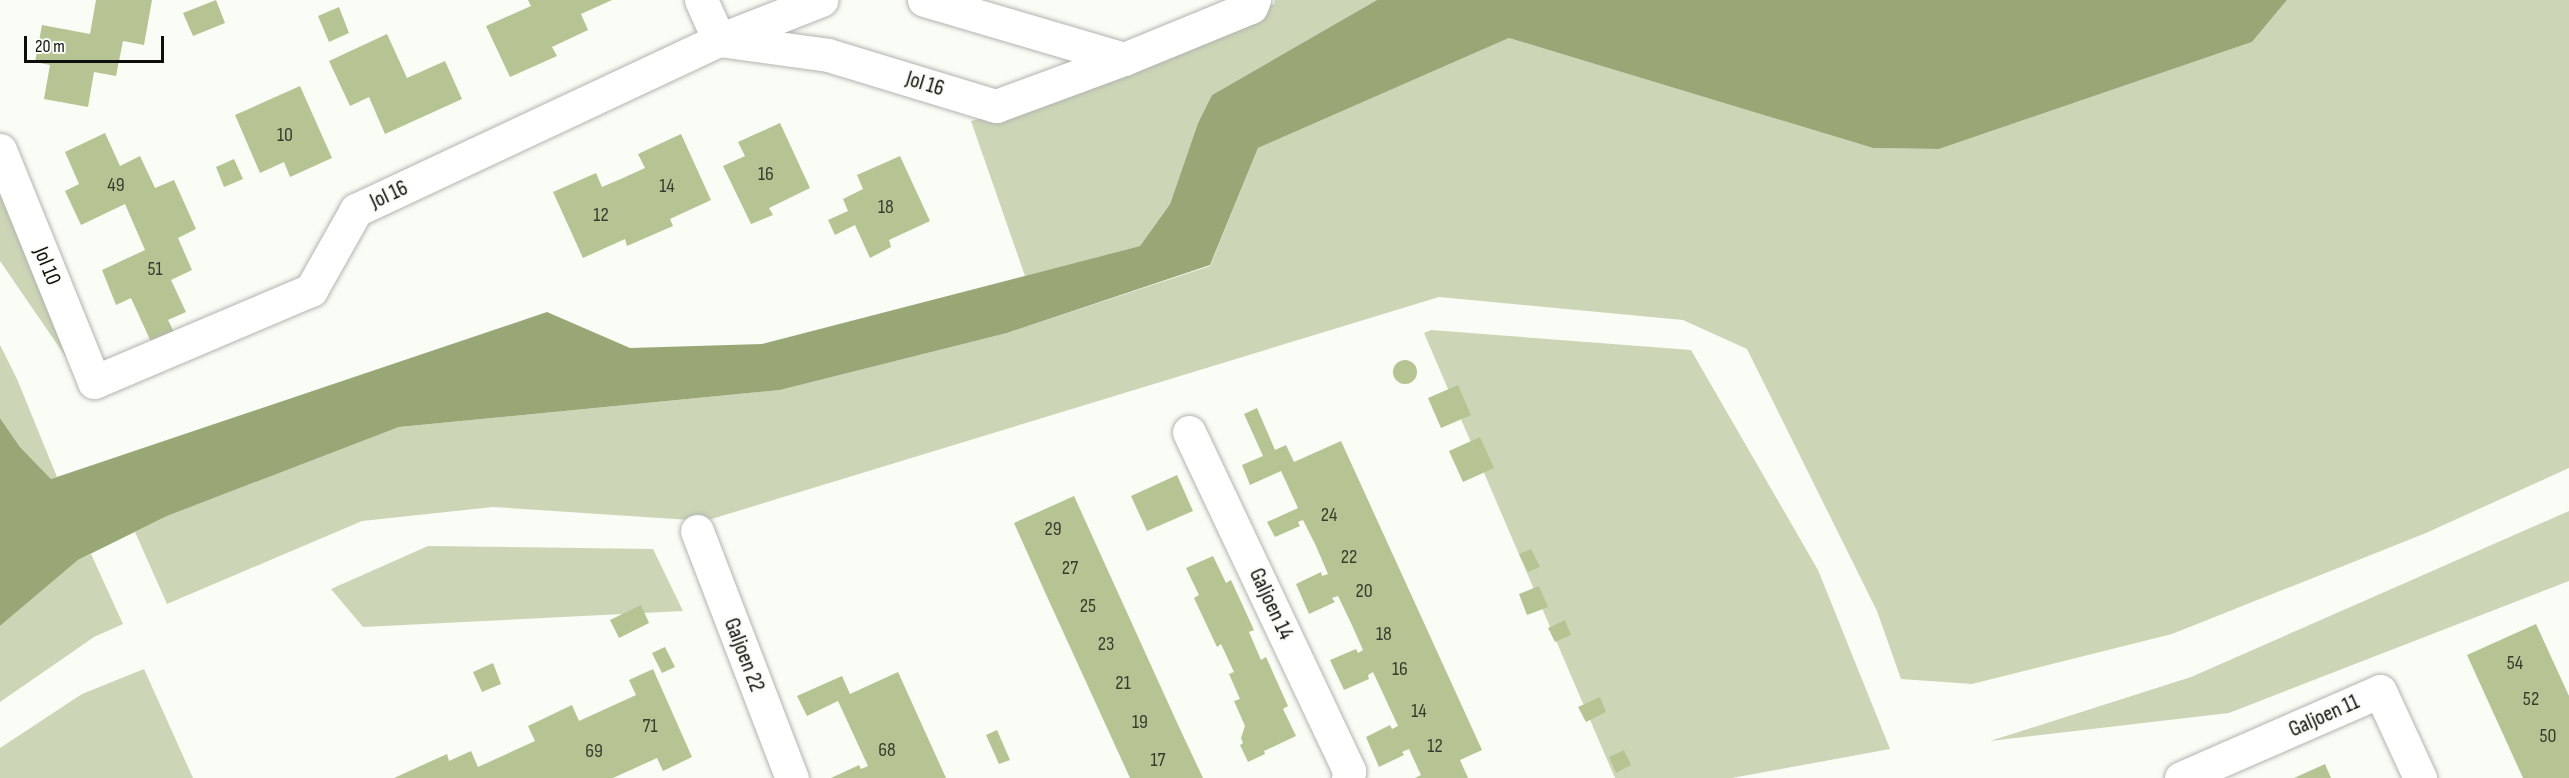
<!DOCTYPE html>
<style>
body{margin:0}
#map{position:relative;width:2569px;height:778px;overflow:hidden;background:#fafcf6;font-family:"Sofia Sans Condensed",sans-serif}
div>[style]{position:absolute}
[style*='--x']{left:calc(var(--x)*1px);top:calc(var(--y)*1px);width:calc(var(--w)*1px);rotate:calc(var(--a)*1deg)}
.green>*{inset:0;background:#ccd6b6}
.water>*{inset:0;background:#99a777}
.building>*{inset:0;background:#b6c493}
.round{border-radius:50%}
.roads{filter:drop-shadow(0 0 2px #b2b4af) drop-shadow(0 0 2px #b2b4af)}
.street>*{height:33px;margin:-16.5px;padding:0 16.5px;transform-origin:16.5px;border-radius:16.5px;background:#fff}
span{translate:-50% -50%;white-space:nowrap;text-align:center;line-height:1.15;-webkit-text-stroke:4.5px #fafcf6;paint-order:stroke}
.number-label{font-size:20px;color:#383c2e}
.number-label span{-webkit-text-stroke-width:0}
.street-label{font-size:22px;color:#0e0f0d}
.scale{position:absolute;left:24px;top:36px;width:140px;height:27px;box-sizing:border-box;border:3px solid #0e0f0d;border-top:0;padding-left:8px;font-size:18px;line-height:21px;white-space:nowrap;color:#0e0f0d;-webkit-text-stroke:4px #fafcf6;paint-order:stroke}
</style>
<div id="map">
<div class="green">
<div style="clip-path:polygon(1275px 0,1377px 0,1212px 95px,1198px 123px,1170px 204px,1140px 246px,1025px 276px,971px 121px,1000px 113px,1274px 4px)"></div>
<div style="clip-path:polygon(2287px 0,2569px 0,2569px 468px,2426px 533px,2172px 634px,1972px 684px,1901px 679px,1877px 611px,1747px 349px,1683px 320px,1439px 297px,705px 521px,493px 507px,362px 521px,167px 604px,135px 532px,167px 516px,399px 427px,780px 390px,1007px 333px,1210px 266px,1258px 148px,1509px 38px,1873px 148px,1939px 149px,2252px 42px)"></div>
<div style="clip-path:polygon(0 194px,81px 379px,0 261px)"></div>
<div style="clip-path:polygon(1431px 330px,1691px 350px,1818px 570px,1890px 749px,1732px 778px,1615px 778px,1424px 333px)"></div>
<div style="clip-path:polygon(0 345px,17px 379px,57px 477px,51px 479px,20px 447px,0 418px)"></div>
<div style="clip-path:polygon(2569px 511px,2569px 581px,2229px 713px,1990px 741px,2191px 677px)"></div>
<div style="clip-path:polygon(428px 546px,653px 549px,683px 611px,363px 627px,331px 589px)"></div>
<div style="clip-path:polygon(91px 554px,123px 624px,94px 637px,0 702px,0 626px,78px 560px)"></div>
<div style="clip-path:polygon(144px 669px,193px 778px,0 778px,0 748px,82px 694px)"></div>
</div>
<div class="water">
<div style="clip-path:polygon(1377px 0,2287px 0,2252px 42px,1939px 149px,1873px 148px,1509px 38px,1258px 148px,1210px 265px,1007px 333px,780px 390px,399px 427px,167px 516px,78px 560px,0 626px,0 418px,20px 447px,51px 479px,547px 312px,630px 348px,762px 344px,1140px 246px,1170px 204px,1198px 123px,1212px 95px)"></div>
</div>
<div class="building">
<div style="clip-path:polygon(96px 0,152px 0,144px 45px,123px 41px,116px 76px,94px 72px,88px 107px,44px 99px,50px 65px,35px 62px,42px 25px,90px 34px)"></div>
<div style="clip-path:polygon(216px 0,225px 23px,193px 36px,183px 13px)"></div>
<div style="clip-path:polygon(528px 0,612px 0,581px 14px,588px 30px,552px 47px,557px 56px,510px 77px,486px 26px,531px 6px)"></div>
<div style="clip-path:polygon(339px 7px,349px 33px,329px 42px,318px 16px)"></div>
<div style="clip-path:polygon(387px 34px,407px 78px,445px 61px,462px 99px,385px 134px,369px 97px,350px 106px,329px 61px)"></div>
<div style="clip-path:polygon(300px 86px,332px 158px,290px 177px,284px 162px,260px 173px,235px 115px)"></div>
<div style="clip-path:polygon(780px 123px,810px 188px,769px 208px,773px 215px,751px 224px,723px 166px,745px 156px,738px 142px)"></div>
<div style="clip-path:polygon(105px 133px,120px 166px,140px 156px,155px 188px,174px 180px,196px 229px,178px 238px,192px 270px,171px 280px,186px 312px,168px 320px,174px 332px,151px 342px,131px 298px,116px 305px,102px 270px,145px 250px,125px 204px,81px 225px,65px 191px,79px 184px,65px 152px)"></div>
<div style="clip-path:polygon(681px 134px,711px 200px,670px 219px,673px 226px,627px 246px,625px 239px,583px 258px,553px 192px,596px 173px,602px 187px,623px 178px,645px 168px,638px 154px)"></div>
<div style="clip-path:polygon(900px 156px,930px 221px,889px 240px,891px 247px,870px 258px,855px 225px,835px 235px,828px 220px,848px 211px,843px 199px,863px 189px,857px 175px)"></div>
<div style="clip-path:polygon(234px 159px,243px 179px,224px 187px,216px 167px)"></div>
<div class="round" style="left:1393px;top:360px;width:24px;height:24px"></div>
<div style="clip-path:polygon(1458px 385px,1471px 415px,1441px 428px,1428px 398px)"></div>
<div style="clip-path:polygon(1257px 408px,1275px 450px,1286px 445px,1294px 462px,1341px 441px,1482px 750px,1460px 760px,1468px 778px,1415px 778px,1421px 775px,1409px 749px,1402px 752px,1404px 755px,1379px 767px,1366px 737px,1390px 725px,1392px 729px,1398px 726px,1386px 700px,1373px 672px,1368px 675px,1369px 679px,1344px 690px,1330px 660px,1356px 649px,1358px 653px,1363px 650px,1351px 623px,1338px 596px,1332px 598px,1335px 602px,1309px 614px,1296px 584px,1321px 572px,1322px 576px,1328px 574px,1316px 546px,1303px 520px,1298px 522px,1300px 526px,1275px 537px,1267px 522px,1298px 508px,1281px 471px,1250px 485px,1242px 465px,1263px 456px,1244px 414px)"></div>
<div style="clip-path:polygon(1480px 437px,1494px 468px,1463px 482px,1449px 451px)"></div>
<div style="clip-path:polygon(1177px 475px,1193px 511px,1147px 531px,1131px 496px)"></div>
<div style="clip-path:polygon(1074px 496px,1179px 727px,1203px 778px,1130px 778px,1049px 601px,1014px 523px)"></div>
<div style="clip-path:polygon(1531px 549px,1540px 567px,1528px 572px,1519px 554px)"></div>
<div style="clip-path:polygon(1213px 556px,1226px 583px,1231px 580px,1254px 630px,1249px 632px,1261px 660px,1266px 657px,1288px 706px,1283px 709px,1296px 736px,1264px 751px,1265px 754px,1248px 762px,1240px 745px,1243px 743px,1241px 738px,1245px 726px,1234px 701px,1240px 699px,1229px 674px,1234px 672px,1221px 644px,1217px 647px,1194px 598px,1199px 595px,1186px 568px)"></div>
<div style="clip-path:polygon(1539px 586px,1548px 607px,1527px 615px,1519px 594px)"></div>
<div style="clip-path:polygon(641px 605px,649px 623px,619px 638px,610px 620px)"></div>
<div style="clip-path:polygon(1565px 620px,1571px 635px,1555px 642px,1548px 628px)"></div>
<div style="clip-path:polygon(2536px 624px,2569px 696px,2569px 778px,2523px 778px,2467px 655px)"></div>
<div style="clip-path:polygon(665px 647px,675px 667px,662px 673px,652px 653px)"></div>
<div style="clip-path:polygon(493px 663px,501px 684px,482px 692px,473px 672px)"></div>
<div style="clip-path:polygon(653px 669px,692px 757px,663px 771px,657px 758px,613px 778px,394px 778px,447px 754px,449px 761px,471px 751px,478px 767px,535px 741px,528px 726px,572px 705px,579px 721px,636px 695px,629px 680px)"></div>
<div style="clip-path:polygon(898px 672px,946px 778px,831px 778px,859px 765px,861px 769px,868px 766px,838px 701px,807px 716px,797px 696px,842px 676px,850px 694px)"></div>
<div style="clip-path:polygon(1600px 697px,1606px 712px,1586px 722px,1578px 707px)"></div>
<div style="clip-path:polygon(997px 730px,1010px 760px,999px 764px,986px 735px)"></div>
<div style="clip-path:polygon(1624px 750px,1631px 765px,1616px 773px,1609px 757px)"></div>
<div style="clip-path:polygon(2325px 764px,2331px 778px,2294px 778px)"></div>
</div>
<div class="roads">
<div class="street">
<div style="--x:701;--y:0;--w:44;--a:65.8"></div>
<div style="--x:719;--y:40;--w:110;--a:7.8"></div>
<div style="--x:828;--y:55;--w:176;--a:16.9"></div>
<div style="--x:996;--y:106;--w:136;--a:-20.2"></div>
<div style="--x:924;--y:0;--w:209;--a:16.4"></div>
<div style="--x:1124;--y:59;--w:137;--a:-22.3"></div>
<div style="--x:1251;--y:7;--w:8;--a:-67"></div>
<div style="--x:0;--y:150;--w:250;--a:67.9"></div>
<div style="--x:94;--y:382;--w:236;--a:-23"></div>
<div style="--x:311;--y:290;--w:92;--a:-60.6"></div>
<div style="--x:356;--y:210;--w:401;--a:-25.1"></div>
<div style="--x:719;--y:40;--w:110;--a:-21.4"></div>
<div style="--x:1189;--y:432;--w:375;--a:64.7"></div>
<div style="--x:1349;--y:771;--w:7;--a:98"></div>
<div style="--x:697;--y:531;--w:265;--a:69"></div>
<div style="--x:2181;--y:778;--w:217;--a:-23.6"></div>
<div style="--x:2380;--y:691;--w:96;--a:65.3"></div>
</div>
</div>
<div class="number-label">
<span style="left:285px;top:135px">10</span>
<span style="left:766px;top:174px">16</span>
<span style="left:116px;top:185px">49</span>
<span style="left:667px;top:186px">14</span>
<span style="left:886px;top:207px">18</span>
<span style="left:601px;top:215px">12</span>
<span style="left:155px;top:269px">51</span>
<span style="left:1329px;top:515px">24</span>
<span style="left:1053px;top:529px">29</span>
<span style="left:1349px;top:557px">22</span>
<span style="left:1070px;top:568px">27</span>
<span style="left:1364px;top:591px">20</span>
<span style="left:1088px;top:606px">25</span>
<span style="left:1384px;top:634px">18</span>
<span style="left:1106px;top:644px">23</span>
<span style="left:2515px;top:663px">54</span>
<span style="left:1400px;top:669px">16</span>
<span style="left:1123px;top:683px">21</span>
<span style="left:2531px;top:699px">52</span>
<span style="left:1419px;top:711px">14</span>
<span style="left:1140px;top:722px">19</span>
<span style="left:650px;top:726px">71</span>
<span style="left:2548px;top:736px">50</span>
<span style="left:1435px;top:746px">12</span>
<span style="left:887px;top:750px">68</span>
<span style="left:594px;top:751px">69</span>
<span style="left:1158px;top:760px">17</span>
</div>
<div class="street-label">
<span style="left:925px;top:84px;rotate:17deg">Jol 16</span>
<span style="left:389px;top:195px;rotate:-25deg">Jol 16</span>
<span style="left:47px;top:266px;rotate:68deg">Jol 10</span>
<span style="left:1271px;top:604px;rotate:65deg">Galjoen 14</span>
<span style="left:744px;top:655px;rotate:69deg">Galjoen 22</span>
<span style="left:2324px;top:716px;rotate:-24deg">Galjoen 11</span>
</div>
<div class="scale">20 m</div>
</div>
